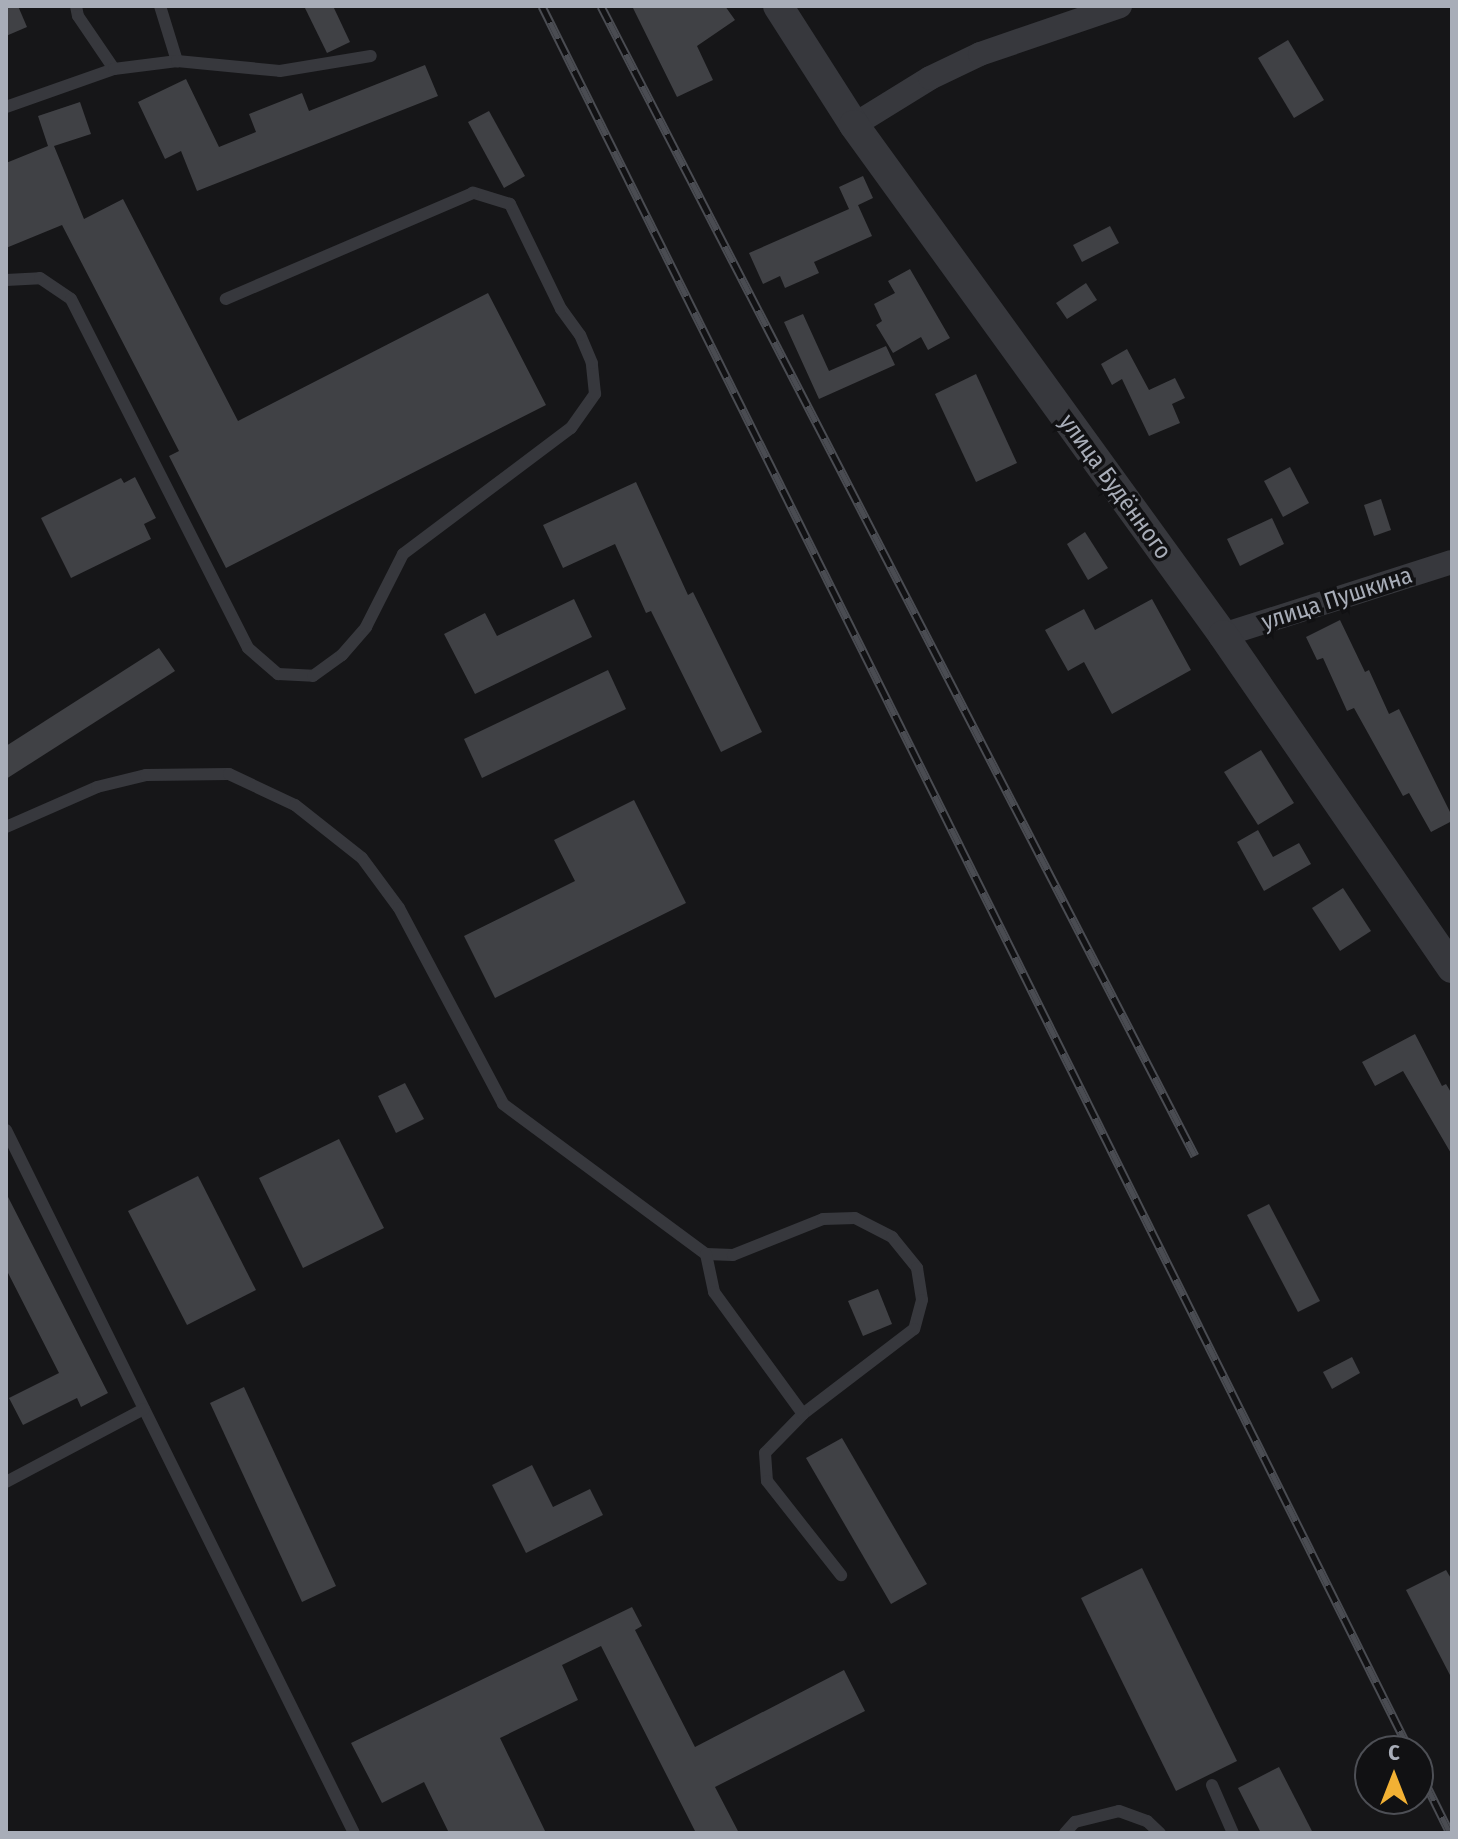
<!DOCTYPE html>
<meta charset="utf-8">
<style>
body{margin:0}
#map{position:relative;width:1458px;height:1839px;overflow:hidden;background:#161618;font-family:"Fira Sans Condensed",sans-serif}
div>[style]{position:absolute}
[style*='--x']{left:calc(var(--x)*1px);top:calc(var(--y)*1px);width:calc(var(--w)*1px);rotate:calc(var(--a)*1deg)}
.building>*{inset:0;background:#404145}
.service>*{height:12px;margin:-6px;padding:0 6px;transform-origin:6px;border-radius:6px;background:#37383d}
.minor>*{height:24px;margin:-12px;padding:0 12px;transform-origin:12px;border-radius:12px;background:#37383d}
.tertiary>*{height:30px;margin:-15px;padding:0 15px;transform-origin:15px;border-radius:15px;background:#37383d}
.rail>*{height:9px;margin-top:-4.5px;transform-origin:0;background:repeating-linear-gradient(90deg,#111113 0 18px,#4a4c52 0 36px);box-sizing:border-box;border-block:2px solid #4a4c52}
span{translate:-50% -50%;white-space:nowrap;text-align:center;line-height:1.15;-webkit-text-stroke:7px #111113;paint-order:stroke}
.street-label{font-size:24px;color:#a8adb8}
.frame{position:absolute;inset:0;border:8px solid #a8adb8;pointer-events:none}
.north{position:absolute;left:1354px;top:1735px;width:80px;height:80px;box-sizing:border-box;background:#111113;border:2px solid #4d4f55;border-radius:50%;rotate:0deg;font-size:22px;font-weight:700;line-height:32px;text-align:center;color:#a8adb8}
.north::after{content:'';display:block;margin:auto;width:28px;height:36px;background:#f2b134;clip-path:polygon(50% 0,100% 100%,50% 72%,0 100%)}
</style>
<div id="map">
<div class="building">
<div style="clip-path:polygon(6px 6px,18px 6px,27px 27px,6px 36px)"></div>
<div style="clip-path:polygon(304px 6px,333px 6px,350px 42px,327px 53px)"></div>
<div style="clip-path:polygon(632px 6px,725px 6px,735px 20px,697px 46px,713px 80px,677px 97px)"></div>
<div style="clip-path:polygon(1288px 40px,1324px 100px,1294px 118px,1258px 58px)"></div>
<div style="clip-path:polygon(425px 65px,438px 96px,197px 191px,181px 151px,165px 159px,138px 102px,186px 79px,219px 147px,256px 132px,249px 114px,302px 93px,309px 111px)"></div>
<div style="clip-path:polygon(80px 102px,91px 134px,54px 146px,84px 219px,123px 199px,238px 421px,488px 293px,546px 405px,226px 568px,169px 456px,179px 451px,62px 225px,6px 248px,6px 163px,48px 146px,38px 116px)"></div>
<div style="clip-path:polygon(489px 111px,525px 176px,504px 188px,468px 122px)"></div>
<div style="clip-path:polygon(863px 176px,873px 198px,852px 208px,858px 205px,872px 236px,814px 262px,819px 273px,785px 288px,780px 276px,763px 284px,749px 253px,849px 209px,839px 187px)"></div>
<div style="clip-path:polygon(1110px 226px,1119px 243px,1082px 262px,1073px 245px)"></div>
<div style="clip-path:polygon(910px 269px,950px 338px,928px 350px,921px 337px,893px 353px,876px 325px,882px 321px,874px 304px,895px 293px,888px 281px)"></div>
<div style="clip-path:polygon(1086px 283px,1097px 300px,1067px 319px,1056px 303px)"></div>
<div style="clip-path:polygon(803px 314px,829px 371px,886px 346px,895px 365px,819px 399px,784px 322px)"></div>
<div style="clip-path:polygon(1127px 349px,1149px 390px,1175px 378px,1185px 398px,1172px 404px,1180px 423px,1149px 436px,1122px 379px,1112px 385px,1101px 364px)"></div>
<div style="clip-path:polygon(976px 374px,1017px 463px,976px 482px,935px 394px)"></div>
<div style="clip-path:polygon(1290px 467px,1309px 503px,1283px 517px,1264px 481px)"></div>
<div style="clip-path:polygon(135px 477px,156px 518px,144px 524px,151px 539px,71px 578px,41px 518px,121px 478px,124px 483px)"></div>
<div style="clip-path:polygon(636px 482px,688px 595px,693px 592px,762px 732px,721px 752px,651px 611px,646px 613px,615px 544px,563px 568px,543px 525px)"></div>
<div style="clip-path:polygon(1381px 499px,1391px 530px,1374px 536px,1364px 505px)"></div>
<div style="clip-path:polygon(1272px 518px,1284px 544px,1240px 566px,1227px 539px)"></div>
<div style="clip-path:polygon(1085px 532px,1108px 568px,1088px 580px,1067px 544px)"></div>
<div style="clip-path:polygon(574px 599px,592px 637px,475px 694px,444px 634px,485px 613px,497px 636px)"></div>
<div style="clip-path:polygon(1152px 599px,1191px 670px,1112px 714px,1084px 662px,1068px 671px,1045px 630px,1084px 609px,1095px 630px)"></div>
<div style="clip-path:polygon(1340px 620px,1365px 672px,1369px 670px,1389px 714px,1399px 709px,1452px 816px,1452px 821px,1431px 832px,1409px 793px,1403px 796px,1354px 708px,1347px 711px,1323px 658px,1317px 660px,1306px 637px)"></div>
<div style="clip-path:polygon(159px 648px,175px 671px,6px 779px,6px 746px)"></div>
<div style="clip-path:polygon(608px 670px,626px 709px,482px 778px,464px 739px)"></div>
<div style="clip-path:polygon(1261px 750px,1294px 803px,1258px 825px,1224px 772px)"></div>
<div style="clip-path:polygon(634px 800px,686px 903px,495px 998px,464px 936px,575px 881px,554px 840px)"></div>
<div style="clip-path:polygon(1258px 830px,1273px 857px,1299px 843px,1311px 864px,1264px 891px,1237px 842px)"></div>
<div style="clip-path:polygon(1343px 888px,1371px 931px,1340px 951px,1312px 908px)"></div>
<div style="clip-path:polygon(1415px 1034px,1442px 1086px,1446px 1084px,1452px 1094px,1452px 1155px,1403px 1071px,1375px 1086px,1362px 1062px)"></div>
<div style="clip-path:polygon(405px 1083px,424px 1119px,396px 1133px,378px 1096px)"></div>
<div style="clip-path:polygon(339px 1139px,384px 1228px,303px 1268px,259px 1178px)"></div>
<div style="clip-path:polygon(198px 1176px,256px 1290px,187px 1325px,128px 1211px)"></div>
<div style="clip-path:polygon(6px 1193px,108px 1393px,81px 1407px,77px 1398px,23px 1425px,9px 1398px,59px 1373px,6px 1269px)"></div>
<div style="clip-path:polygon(1269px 1204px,1320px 1301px,1298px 1312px,1247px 1215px)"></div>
<div style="clip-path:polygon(878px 1289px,892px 1324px,863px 1336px,848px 1301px)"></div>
<div style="clip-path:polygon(1352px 1357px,1360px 1373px,1332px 1389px,1323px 1372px)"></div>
<div style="clip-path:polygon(244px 1387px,336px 1586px,302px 1602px,210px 1403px)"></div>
<div style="clip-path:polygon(842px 1438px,927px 1584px,891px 1604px,806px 1458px)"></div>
<div style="clip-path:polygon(532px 1465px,553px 1507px,590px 1489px,603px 1515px,526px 1553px,492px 1485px)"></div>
<div style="clip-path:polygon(1142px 1568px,1237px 1761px,1176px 1791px,1081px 1598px)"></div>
<div style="clip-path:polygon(1446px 1570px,1452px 1580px,1452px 1679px,1406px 1590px)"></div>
<div style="clip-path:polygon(632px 1607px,642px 1626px,635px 1630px,695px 1747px,844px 1670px,865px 1711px,715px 1787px,739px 1833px,696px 1833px,601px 1646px,562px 1665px,578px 1700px,500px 1738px,546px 1833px,449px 1833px,424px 1782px,382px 1803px,351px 1743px)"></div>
<div style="clip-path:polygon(1279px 1767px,1313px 1833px,1261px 1833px,1238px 1788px)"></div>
</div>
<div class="service">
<div style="--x:76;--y:6;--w:10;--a:79"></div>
<div style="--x:78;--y:16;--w:64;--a:55.8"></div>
<div style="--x:160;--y:6;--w:58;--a:72.8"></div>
<div style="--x:6;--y:107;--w:114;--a:-19.4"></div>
<div style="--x:114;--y:69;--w:64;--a:-7.2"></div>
<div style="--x:177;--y:61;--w:103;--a:5.5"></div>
<div style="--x:280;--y:71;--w:92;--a:-9.4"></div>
<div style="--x:6;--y:280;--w:34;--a:-3"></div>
<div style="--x:40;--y:278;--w:37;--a:34"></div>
<div style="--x:71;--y:299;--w:391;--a:63.1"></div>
<div style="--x:248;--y:648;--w:40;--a:41"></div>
<div style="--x:278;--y:674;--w:35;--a:3"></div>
<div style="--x:313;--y:676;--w:36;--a:-36"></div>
<div style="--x:342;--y:655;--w:37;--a:-49"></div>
<div style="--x:366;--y:627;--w:82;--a:-63.1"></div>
<div style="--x:403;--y:554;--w:210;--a:-36.9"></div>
<div style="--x:571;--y:428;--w:42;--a:-54.8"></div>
<div style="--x:595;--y:394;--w:31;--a:-96"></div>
<div style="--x:592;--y:363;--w:30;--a:-113"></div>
<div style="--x:580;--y:335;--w:32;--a:-126"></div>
<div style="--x:561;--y:309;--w:117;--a:-115.9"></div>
<div style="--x:510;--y:204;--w:39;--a:-163"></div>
<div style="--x:473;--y:193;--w:269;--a:156.8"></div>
<div style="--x:6;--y:827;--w:99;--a:-23.7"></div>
<div style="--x:97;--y:787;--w:50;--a:-13.8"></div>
<div style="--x:146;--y:775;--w:83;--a:-0.7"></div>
<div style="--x:229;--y:774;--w:73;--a:25.2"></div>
<div style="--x:295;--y:805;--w:85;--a:38.3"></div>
<div style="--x:362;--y:858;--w:62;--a:53.5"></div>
<div style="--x:399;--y:908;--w:222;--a:62"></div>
<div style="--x:503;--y:1104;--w:252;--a:36.5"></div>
<div style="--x:706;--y:1254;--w:27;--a:2"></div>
<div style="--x:733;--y:1255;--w:97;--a:-21.8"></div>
<div style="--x:823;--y:1219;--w:32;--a:-2"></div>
<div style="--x:855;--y:1218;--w:42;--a:27.2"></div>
<div style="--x:892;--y:1237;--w:40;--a:51"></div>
<div style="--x:917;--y:1268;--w:32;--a:81"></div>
<div style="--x:922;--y:1300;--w:30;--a:105"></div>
<div style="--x:914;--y:1329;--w:140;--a:142.6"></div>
<div style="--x:803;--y:1414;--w:54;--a:134.3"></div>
<div style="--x:765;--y:1453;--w:28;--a:86"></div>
<div style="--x:767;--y:1481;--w:120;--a:51.8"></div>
<div style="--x:6;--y:1130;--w:784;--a:63.66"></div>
<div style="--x:706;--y:1254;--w:39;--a:78"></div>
<div style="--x:714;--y:1292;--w:151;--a:53.9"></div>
<div style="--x:6;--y:1482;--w:156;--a:-27.9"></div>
<div style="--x:1212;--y:1785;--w:52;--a:66.4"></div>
<div style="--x:1065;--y:1833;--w:15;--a:-48"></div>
<div style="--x:1075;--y:1822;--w:45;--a:-14"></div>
<div style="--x:1119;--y:1811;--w:30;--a:20"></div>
<div style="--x:1147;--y:1821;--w:18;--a:43"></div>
</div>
<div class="minor">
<div style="--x:854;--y:125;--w:89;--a:-31.7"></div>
<div style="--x:930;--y:78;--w:55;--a:-25.6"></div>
<div style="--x:980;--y:54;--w:148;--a:-18.9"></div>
<div style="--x:1223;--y:635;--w:240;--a:-17.7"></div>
</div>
<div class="tertiary">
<div style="--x:778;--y:6;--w:141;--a:57.4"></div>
<div style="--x:854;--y:125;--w:629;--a:54.11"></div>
<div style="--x:1223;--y:635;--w:404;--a:55.5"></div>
</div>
<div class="rail">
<div style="--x:542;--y:6;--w:1949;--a:63.55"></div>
<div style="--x:601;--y:6;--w:1294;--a:62.68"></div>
<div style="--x:1418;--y:1768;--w:72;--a:63.8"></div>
</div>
<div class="street-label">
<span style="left:1115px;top:487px;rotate:54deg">улица Будённого</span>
<span style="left:1337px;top:599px;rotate:-18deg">улица Пушкина</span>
</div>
<div class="frame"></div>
<div class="north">С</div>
</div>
